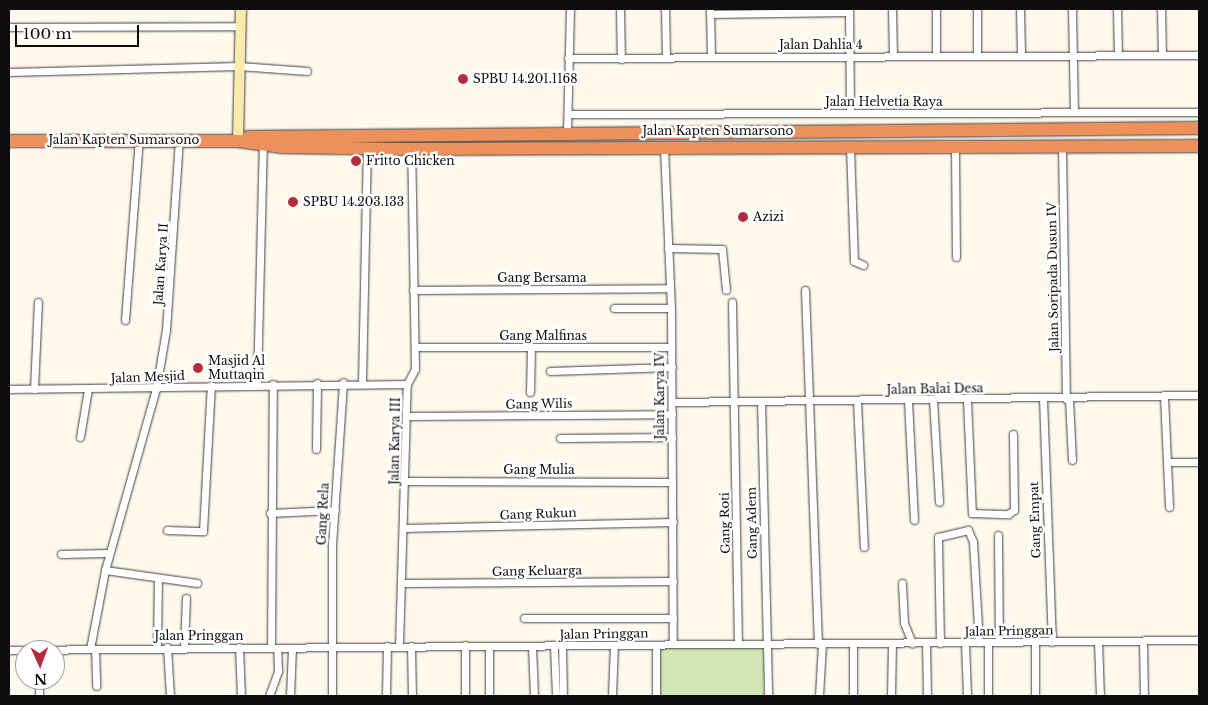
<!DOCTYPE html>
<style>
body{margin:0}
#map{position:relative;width:1208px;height:705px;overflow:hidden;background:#fef9ec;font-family:"Libre Baskerville",serif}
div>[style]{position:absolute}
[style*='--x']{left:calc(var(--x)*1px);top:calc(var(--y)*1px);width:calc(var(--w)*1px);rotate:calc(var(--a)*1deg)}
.green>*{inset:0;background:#d4e6b8}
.roads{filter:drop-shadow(0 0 1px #3f3f3f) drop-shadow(0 0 1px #3f3f3f)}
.street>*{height:7px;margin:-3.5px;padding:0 3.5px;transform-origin:3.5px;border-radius:3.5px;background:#fff}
.secondary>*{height:10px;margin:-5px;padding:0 5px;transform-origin:5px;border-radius:5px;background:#faeaab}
.highway>*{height:12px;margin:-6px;padding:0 6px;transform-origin:6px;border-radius:6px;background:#ec915c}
.dots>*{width:14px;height:14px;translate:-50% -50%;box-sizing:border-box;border:2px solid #fff;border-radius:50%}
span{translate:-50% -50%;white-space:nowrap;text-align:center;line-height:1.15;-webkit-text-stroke:5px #fff;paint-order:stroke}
.street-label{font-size:12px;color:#0c0c0c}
.poi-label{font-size:12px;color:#0c0c0c}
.left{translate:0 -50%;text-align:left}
.frame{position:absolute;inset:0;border:10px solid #0c0c0c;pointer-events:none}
.north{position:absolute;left:15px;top:640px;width:50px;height:50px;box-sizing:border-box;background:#fff;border:1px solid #9e9e9e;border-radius:50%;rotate:178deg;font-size:14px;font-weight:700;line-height:20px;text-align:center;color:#0c0c0c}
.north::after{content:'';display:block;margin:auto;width:18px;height:22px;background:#b42c3f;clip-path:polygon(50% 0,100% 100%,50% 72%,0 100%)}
.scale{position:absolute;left:15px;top:25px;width:124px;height:22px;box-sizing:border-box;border:2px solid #0c0c0c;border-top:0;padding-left:6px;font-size:15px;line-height:18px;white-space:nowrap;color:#0c0c0c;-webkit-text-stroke:4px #fff;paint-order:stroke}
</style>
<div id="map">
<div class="green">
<div style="clip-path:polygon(764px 646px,764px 696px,657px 696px,656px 648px)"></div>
</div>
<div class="roads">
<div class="street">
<div style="--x:620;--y:9;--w:50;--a:88.9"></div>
<div style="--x:665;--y:9;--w:49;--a:88.8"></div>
<div style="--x:710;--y:9;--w:48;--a:88.8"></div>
<div style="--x:849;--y:9;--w:104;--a:89.4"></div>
<div style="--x:892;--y:9;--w:47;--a:88.8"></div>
<div style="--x:936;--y:9;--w:47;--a:90"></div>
<div style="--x:1020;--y:9;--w:45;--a:88.7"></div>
<div style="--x:1072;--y:9;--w:103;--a:88.9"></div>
<div style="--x:1117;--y:9;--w:46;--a:88.8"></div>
<div style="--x:1161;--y:9;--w:46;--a:88.8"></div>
<div style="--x:710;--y:14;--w:139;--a:-0.8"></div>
<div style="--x:9;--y:27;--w:232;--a:-0.2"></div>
<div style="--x:977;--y:55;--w:46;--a:-90"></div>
<div style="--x:568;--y:58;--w:631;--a:-0.27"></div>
<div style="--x:9;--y:72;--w:230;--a:-1.5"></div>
<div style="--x:239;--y:66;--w:68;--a:4.2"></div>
<div style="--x:568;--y:114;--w:631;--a:-0.18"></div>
<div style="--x:567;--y:132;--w:123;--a:-88.6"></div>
<div style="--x:850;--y:147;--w:114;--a:88"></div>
<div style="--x:854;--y:261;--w:10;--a:24"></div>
<div style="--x:1062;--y:147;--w:252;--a:89.1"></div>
<div style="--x:664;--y:148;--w:160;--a:87.5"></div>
<div style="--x:671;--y:308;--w:336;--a:89.7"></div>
<div style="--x:955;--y:148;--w:109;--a:89.5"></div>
<div style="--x:668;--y:248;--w:54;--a:1.1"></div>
<div style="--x:722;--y:249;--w:41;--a:84.4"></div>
<div style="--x:413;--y:290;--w:257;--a:-0.4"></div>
<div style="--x:805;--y:290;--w:354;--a:87.9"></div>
<div style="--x:732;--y:302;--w:342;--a:89"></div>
<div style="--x:614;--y:308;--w:57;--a:0"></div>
<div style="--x:125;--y:320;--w:181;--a:-85.6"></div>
<div style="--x:415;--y:347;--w:256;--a:0"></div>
<div style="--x:550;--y:371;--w:122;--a:-1.9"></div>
<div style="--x:362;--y:382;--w:234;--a:-88.8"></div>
<div style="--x:257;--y:384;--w:238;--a:-88.6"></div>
<div style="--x:9;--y:389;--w:398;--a:-0.7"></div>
<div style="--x:34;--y:389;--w:87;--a:-87.4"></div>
<div style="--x:530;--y:392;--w:45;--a:-88.7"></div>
<div style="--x:1164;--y:396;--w:111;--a:87.4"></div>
<div style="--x:1043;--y:398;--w:244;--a:87.9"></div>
<div style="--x:1069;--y:399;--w:61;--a:87.2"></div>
<div style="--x:933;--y:400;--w:102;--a:86.6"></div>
<div style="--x:967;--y:400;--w:113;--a:87.5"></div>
<div style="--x:972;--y:513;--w:36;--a:2"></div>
<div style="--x:1008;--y:514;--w:7;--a:-34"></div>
<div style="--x:1014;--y:510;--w:76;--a:-90.8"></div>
<div style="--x:761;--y:401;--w:295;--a:88.6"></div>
<div style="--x:857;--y:401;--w:146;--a:87.3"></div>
<div style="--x:908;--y:401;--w:119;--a:87.1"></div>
<div style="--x:672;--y:402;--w:527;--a:-0.76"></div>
<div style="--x:407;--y:416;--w:265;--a:-0.4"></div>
<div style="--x:80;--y:437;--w:49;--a:-80.5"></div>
<div style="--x:560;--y:438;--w:112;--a:-0.5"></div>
<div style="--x:316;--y:449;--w:66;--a:-89.1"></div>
<div style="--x:1168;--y:462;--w:31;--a:0"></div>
<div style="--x:406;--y:481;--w:266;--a:0.2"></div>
<div style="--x:270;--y:513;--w:65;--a:-2.6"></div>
<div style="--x:404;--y:528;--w:269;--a:-1.3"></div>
<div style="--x:167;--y:530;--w:36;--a:2"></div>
<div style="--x:203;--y:531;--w:146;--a:-86.9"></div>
<div style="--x:998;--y:535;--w:107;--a:89.5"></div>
<div style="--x:61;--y:554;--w:48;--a:-1.2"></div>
<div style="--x:105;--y:570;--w:93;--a:8"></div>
<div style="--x:402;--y:583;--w:271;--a:-0.4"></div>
<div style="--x:902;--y:583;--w:40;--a:87.1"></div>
<div style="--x:904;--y:623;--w:22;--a:68"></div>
<div style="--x:524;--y:618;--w:149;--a:0"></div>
<div style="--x:1143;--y:641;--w:55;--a:89"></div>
<div style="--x:988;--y:642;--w:54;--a:90"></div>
<div style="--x:1035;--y:642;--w:54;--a:90"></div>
<div style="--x:1098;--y:642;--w:54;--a:87.9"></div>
<div style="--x:926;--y:643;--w:53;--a:88.9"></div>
<div style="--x:940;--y:643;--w:106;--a:-91.1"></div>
<div style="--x:938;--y:537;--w:31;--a:-13"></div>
<div style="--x:968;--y:530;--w:13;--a:67"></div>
<div style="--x:973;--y:542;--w:100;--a:86.6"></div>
<div style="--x:965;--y:643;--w:53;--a:87.8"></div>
<div style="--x:853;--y:644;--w:52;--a:90"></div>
<div style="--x:562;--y:645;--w:51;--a:88.9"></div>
<div style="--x:399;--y:646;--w:262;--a:-88.3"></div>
<div style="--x:407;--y:384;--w:17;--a:-62"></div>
<div style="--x:415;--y:369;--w:220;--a:-91"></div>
<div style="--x:411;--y:646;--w:50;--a:88.9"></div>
<div style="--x:489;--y:646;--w:50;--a:90"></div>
<div style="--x:532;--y:646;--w:50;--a:87.7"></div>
<div style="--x:554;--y:646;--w:50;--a:87.7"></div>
<div style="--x:157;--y:647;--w:69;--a:-89.2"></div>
<div style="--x:167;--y:647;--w:49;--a:86.5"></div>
<div style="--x:184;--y:647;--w:49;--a:-87.7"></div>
<div style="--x:239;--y:647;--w:49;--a:87.7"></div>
<div style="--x:271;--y:648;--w:264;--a:-89.6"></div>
<div style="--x:90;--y:649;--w:80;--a:-79.2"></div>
<div style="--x:105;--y:570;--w:188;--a:-74.3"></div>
<div style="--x:156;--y:389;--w:60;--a:-80.4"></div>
<div style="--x:166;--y:330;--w:190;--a:-86.1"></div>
<div style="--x:95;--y:649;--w:37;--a:88"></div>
<div style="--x:9;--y:650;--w:1190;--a:-0.48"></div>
<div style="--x:39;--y:680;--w:16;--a:90"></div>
<div style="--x:269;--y:696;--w:27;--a:-70"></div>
<div style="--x:278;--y:671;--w:23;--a:-92"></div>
<div style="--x:290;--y:696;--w:47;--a:-87.6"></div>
<div style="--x:332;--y:696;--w:151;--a:-90"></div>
<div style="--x:332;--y:545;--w:163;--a:-86.1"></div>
<div style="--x:386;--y:696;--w:50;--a:-88.9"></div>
<div style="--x:465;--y:696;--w:51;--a:-90"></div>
<div style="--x:612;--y:696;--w:51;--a:-87.8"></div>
<div style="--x:656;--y:696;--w:51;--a:-90"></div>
<div style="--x:819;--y:696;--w:52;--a:-86.7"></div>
<div style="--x:891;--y:696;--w:53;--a:-88.9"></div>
</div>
<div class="secondary">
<div style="--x:238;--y:141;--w:132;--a:-88.7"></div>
</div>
<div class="highway">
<div style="--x:248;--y:137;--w:951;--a:-0.54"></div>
<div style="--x:9;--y:141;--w:229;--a:0"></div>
<div style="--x:238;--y:141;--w:43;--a:7.9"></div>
<div style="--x:281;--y:147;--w:130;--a:0.9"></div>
<div style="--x:411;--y:149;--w:788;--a:-0.22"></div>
</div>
</div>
<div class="dots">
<div style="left:463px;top:79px;background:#b42c3f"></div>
<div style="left:356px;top:161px;background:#b42c3f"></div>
<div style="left:293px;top:202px;background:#b42c3f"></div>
<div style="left:743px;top:217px;background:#b42c3f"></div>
<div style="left:198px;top:368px;background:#b42c3f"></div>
</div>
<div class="street-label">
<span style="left:821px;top:45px">Jalan Dahlia 4</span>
<span style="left:884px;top:102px">Jalan Helvetia Raya</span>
<span style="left:718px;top:131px">Jalan Kapten Sumarsono</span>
<span style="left:124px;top:140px">Jalan Kapten Sumarsono</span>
<span style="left:161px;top:264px;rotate:-86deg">Jalan Karya II</span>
<span style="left:1053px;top:277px;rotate:-91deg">Jalan Soripada Dusun IV</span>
<span style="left:542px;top:278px">Gang Bersama</span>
<span style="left:543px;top:336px">Gang Malfinas</span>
<span style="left:148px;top:377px;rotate:-2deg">Jalan Mesjid</span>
<span style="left:935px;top:389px;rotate:-1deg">Jalan Balai Desa</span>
<span style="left:660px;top:396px;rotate:-90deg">Jalan Karya IV</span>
<span style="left:539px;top:404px;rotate:-1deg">Gang Wilis</span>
<span style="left:395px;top:441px;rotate:-89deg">Jalan Karya III</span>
<span style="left:539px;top:470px">Gang Mulia</span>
<span style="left:323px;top:514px;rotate:-87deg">Gang Rela</span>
<span style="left:538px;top:514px;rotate:-2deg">Gang Rukun</span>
<span style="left:1035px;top:520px;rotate:-92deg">Gang Empat</span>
<span style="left:725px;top:523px;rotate:-91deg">Gang Roti</span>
<span style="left:752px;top:523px;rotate:-91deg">Gang Adem</span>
<span style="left:537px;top:571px;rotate:-1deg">Gang Keluarga</span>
<span style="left:1009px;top:631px;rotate:-1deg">Jalan Pringgan</span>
<span style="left:604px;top:634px;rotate:-1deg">Jalan Pringgan</span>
<span style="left:199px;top:636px">Jalan Pringgan</span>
</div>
<div class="poi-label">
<span class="left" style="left:473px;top:79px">SPBU 14.201.1168</span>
<span class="left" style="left:366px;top:161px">Fritto Chicken</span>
<span class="left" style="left:303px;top:202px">SPBU 14.203.133</span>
<span class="left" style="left:753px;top:217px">Azizi</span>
<span class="left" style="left:208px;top:368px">Masjid Al<br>Muttaqin</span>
</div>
<div class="frame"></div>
<div class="north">N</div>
<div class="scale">100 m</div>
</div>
